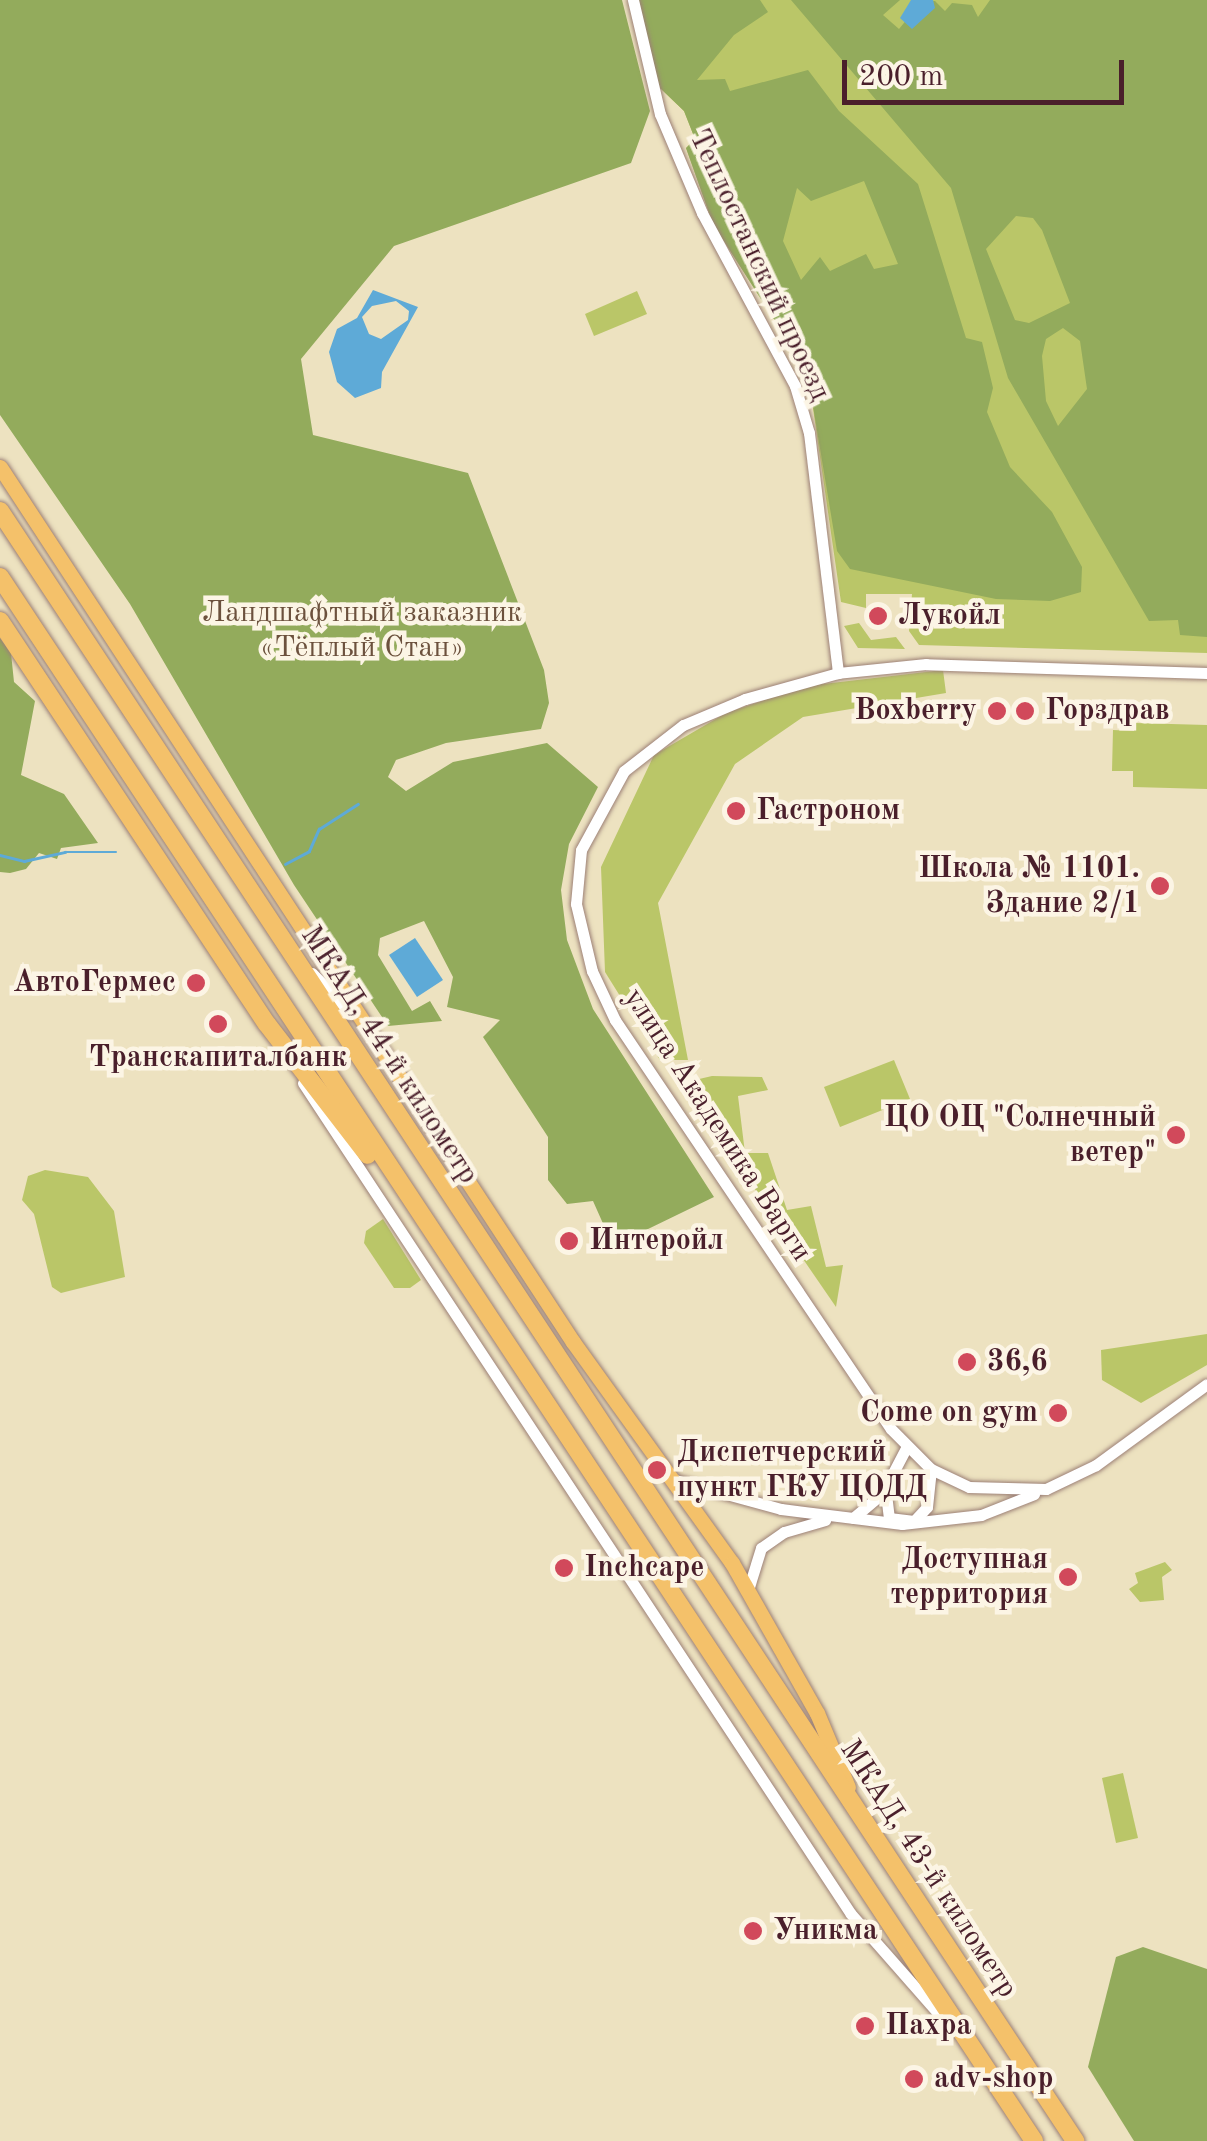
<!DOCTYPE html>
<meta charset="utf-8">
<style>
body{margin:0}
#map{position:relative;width:1207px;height:2141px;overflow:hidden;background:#ede2c0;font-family:"Old Standard TT",serif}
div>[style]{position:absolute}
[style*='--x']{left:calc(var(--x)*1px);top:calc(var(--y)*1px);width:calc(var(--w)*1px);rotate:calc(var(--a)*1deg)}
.green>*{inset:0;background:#bac668}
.forest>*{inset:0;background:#93ab5c}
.water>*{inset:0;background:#5eaad7}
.stream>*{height:2.5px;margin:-1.25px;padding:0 1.25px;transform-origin:1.25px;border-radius:1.25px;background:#5eaad7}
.roads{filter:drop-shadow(0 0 2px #9c8076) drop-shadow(0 0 2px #9c8076)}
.minor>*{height:11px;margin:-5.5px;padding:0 5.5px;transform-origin:5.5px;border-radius:5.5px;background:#fff}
.major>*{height:15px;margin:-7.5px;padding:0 7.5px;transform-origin:7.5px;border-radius:7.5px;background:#f4c16a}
.highway>*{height:18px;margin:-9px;padding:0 9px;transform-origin:9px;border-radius:9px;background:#f4c16a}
.dots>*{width:28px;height:28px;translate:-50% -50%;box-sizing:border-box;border:5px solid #fcf5e5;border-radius:50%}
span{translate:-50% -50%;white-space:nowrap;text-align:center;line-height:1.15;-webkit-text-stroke:9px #fcf5e5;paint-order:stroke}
.street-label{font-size:30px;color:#4a1f2b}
.park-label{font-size:30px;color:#6c513d}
.poi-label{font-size:30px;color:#4a1f2b;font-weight:700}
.left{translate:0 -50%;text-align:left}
.right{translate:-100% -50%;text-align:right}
.scale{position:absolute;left:842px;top:60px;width:282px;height:45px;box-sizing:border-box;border:5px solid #4a1f2b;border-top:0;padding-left:12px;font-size:30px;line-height:35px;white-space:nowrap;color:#4a1f2b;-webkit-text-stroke:8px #fcf5e5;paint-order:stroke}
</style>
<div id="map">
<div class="green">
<div style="clip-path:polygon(637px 0,1207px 0,1207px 653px,919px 645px,909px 631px,912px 594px,866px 594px,866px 608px,841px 602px,810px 388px,793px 349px,713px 224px,686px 148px,695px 139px,684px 111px,660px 88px)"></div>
<div style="clip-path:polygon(637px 291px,647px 314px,594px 336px,585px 314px)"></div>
<div style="clip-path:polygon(859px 623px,871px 640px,896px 637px,905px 649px,858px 648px,844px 626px)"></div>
<div style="clip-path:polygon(943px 670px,946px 693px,803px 717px,735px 764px,658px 903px,688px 1060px,660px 1060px,605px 972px,601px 867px,654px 755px,726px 713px,806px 686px)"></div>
<div style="clip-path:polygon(1135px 723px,1207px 725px,1207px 789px,1133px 787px,1133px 771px,1112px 771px,1113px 730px,1134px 731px)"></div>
<div style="clip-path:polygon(894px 1060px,910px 1099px,840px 1127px,824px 1087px)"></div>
<div style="clip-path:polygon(712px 1076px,762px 1077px,768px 1090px,738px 1096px,745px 1153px,768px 1153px,787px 1210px,811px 1206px,826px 1267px,843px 1265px,836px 1307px,682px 1083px)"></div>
<div style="clip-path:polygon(45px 1170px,88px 1177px,114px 1211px,125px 1277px,61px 1293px,52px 1287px,34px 1214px,22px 1200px,28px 1176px)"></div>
<div style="clip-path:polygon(383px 1219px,421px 1280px,410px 1288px,394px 1288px,364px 1243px,366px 1231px)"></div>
<div style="clip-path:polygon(1207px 1334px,1207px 1365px,1141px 1403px,1102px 1380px,1101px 1350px)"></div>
<div style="clip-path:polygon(1165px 1562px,1172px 1570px,1162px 1577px,1164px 1600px,1140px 1602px,1129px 1589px,1138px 1583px,1135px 1573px)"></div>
<div style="clip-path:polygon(1123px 1773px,1138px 1838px,1116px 1843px,1102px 1778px)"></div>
</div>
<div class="forest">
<div style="clip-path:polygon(0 0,622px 0,650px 111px,631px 163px,394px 246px,301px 359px,313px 435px,468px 473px,544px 670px,549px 703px,541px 729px,446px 743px,396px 760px,388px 777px,406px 791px,453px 762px,547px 743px,598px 787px,569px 844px,561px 890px,567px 940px,593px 1009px,714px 1197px,613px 1246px,593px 1201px,567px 1204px,548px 1180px,548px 1137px,483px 1037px,500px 1020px,447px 1007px,453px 977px,424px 921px,380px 938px,378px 955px,412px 1011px,430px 1001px,442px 1021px,388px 1026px,294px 885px,130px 604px,0 415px)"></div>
<div style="clip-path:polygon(evenodd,637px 0,760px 0,768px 12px,734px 35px,697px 80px,725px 79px,730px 91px,808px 70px,839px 111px,918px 184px,966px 338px,982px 342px,993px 388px,987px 412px,1010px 467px,1052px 512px,1082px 567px,1081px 592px,1050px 601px,996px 599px,850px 569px,837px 551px,810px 388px,793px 349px,713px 224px,686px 148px,695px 139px,684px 111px,660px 88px,637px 0,864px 181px,898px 264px,874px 269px,866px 254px,830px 271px,820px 257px,801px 280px,783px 241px,797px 188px,811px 201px,864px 181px)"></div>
<div style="clip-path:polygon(evenodd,791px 0,900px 0,883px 15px,899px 29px,921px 2px,935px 1px,945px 11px,952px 3px,972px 5px,978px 17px,990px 0,1207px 0,1207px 637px,1180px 635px,1178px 620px,1149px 621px,1008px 378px,951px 188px,791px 0,1016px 216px,1033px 218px,1042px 230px,1070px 303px,1029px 323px,1015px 320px,986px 249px,1016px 216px,791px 0,1063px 328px,1080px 341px,1087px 389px,1058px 426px,1046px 401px,1042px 356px,1046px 339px,1063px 328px)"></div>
<div style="clip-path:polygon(0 638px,11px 653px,14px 682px,35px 701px,21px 775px,64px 794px,98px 843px,61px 848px,57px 859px,39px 853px,26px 869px,10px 873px,0 872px)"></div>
<div style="clip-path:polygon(1143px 1947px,1207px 1969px,1207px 2141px,1134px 2141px,1088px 2067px,1116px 1957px)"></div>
</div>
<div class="water">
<div style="clip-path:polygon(911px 0,933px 0,935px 8px,912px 29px,900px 18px)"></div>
<div style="clip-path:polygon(evenodd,373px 290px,418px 307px,382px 372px,381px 388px,355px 398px,337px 382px,329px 352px,337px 329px,357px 318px,373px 290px,396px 301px,409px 311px,408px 320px,381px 339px,369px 334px,362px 317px,372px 306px,396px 301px)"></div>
<div style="clip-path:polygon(415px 938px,443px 980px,417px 997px,389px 955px)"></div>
</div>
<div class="stream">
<div style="--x:0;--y:855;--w:25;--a:14"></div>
<div style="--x:24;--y:861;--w:42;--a:-12.4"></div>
<div style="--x:65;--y:852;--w:51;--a:0"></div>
<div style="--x:285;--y:864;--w:27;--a:-28"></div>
<div style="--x:309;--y:851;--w:24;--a:-66"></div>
<div style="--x:319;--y:829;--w:46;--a:-32.7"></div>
</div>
<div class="roads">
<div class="minor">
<div style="--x:633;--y:0;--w:117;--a:76.7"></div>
<div style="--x:660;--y:114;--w:108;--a:67"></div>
<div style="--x:702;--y:213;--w:196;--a:61.7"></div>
<div style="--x:795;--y:386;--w:49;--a:73.4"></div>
<div style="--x:809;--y:433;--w:242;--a:83.1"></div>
<div style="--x:1207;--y:673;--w:281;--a:-178.2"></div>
<div style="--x:926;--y:664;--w:88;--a:174.2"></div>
<div style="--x:838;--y:673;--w:97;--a:164.4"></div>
<div style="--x:745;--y:699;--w:67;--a:157.2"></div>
<div style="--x:683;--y:725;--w:75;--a:142.1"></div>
<div style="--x:624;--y:771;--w:90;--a:118.6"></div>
<div style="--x:581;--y:850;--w:54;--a:95.3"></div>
<div style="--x:576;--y:904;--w:69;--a:76.6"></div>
<div style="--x:592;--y:971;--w:54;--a:64.9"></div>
<div style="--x:615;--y:1020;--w:493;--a:56"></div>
<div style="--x:891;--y:1429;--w:57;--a:45"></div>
<div style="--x:931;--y:1469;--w:42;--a:25.3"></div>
<div style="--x:969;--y:1487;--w:77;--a:1.5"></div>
<div style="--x:1046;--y:1489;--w:55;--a:-25.6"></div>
<div style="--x:1096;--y:1465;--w:137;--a:-36.1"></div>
<div style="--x:312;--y:973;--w:57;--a:45.7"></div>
<div style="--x:303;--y:1083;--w:995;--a:56.6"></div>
<div style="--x:851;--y:1914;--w:154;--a:48.7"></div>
<div style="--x:675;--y:1480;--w:110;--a:15.3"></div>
<div style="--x:781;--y:1509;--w:122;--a:7.1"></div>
<div style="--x:902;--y:1524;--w:80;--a:-6.5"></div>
<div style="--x:981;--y:1515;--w:57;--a:-21.6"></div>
<div style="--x:886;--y:1494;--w:24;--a:83"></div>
<div style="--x:889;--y:1518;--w:25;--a:7"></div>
<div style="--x:914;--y:1521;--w:19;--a:-47"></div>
<div style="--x:927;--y:1507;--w:38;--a:-84"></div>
<div style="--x:853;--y:1518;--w:38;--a:-40"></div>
<div style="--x:882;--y:1494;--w:52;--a:-62.4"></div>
<div style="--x:748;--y:1590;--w:44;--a:-72.8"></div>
<div style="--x:761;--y:1548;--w:28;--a:-35"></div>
<div style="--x:784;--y:1532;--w:43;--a:-16.3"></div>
</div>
<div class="major">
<div style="--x:0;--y:467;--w:1046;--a:56.78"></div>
<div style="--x:573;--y:1342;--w:272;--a:54.3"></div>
<div style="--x:732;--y:1563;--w:172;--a:60.5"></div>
<div style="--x:817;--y:1713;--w:80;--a:67.3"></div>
</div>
<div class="highway">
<div style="--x:0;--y:511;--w:1953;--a:56.59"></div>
<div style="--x:0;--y:577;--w:1875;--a:56.53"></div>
<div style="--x:0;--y:621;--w:483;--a:56.5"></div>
<div style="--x:267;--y:1024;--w:165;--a:52.4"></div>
</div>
</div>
<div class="dots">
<div style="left:878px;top:616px;background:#d1495b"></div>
<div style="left:997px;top:711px;background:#d1495b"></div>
<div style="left:1025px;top:711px;background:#d1495b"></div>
<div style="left:736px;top:811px;background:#d1495b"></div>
<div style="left:1160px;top:886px;background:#d1495b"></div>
<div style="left:196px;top:983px;background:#d1495b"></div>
<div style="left:218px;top:1024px;background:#d1495b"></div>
<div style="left:1176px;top:1135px;background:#d1495b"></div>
<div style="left:569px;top:1241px;background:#d1495b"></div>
<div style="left:967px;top:1362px;background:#d1495b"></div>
<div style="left:1058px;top:1413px;background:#d1495b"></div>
<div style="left:657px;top:1470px;background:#d1495b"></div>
<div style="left:564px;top:1568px;background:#d1495b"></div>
<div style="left:1068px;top:1577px;background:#d1495b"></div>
<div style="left:753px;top:1931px;background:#d1495b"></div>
<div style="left:865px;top:2026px;background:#d1495b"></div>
<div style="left:914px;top:2079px;background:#d1495b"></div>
</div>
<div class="street-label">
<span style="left:759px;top:265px;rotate:65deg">Теплостанский проезд</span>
<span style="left:389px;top:1055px;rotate:57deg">МКАД, 44-й километр</span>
<span style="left:717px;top:1125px;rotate:57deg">улица Академика Варги</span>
<span style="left:928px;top:1869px;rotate:57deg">МКАД, 43-й километр</span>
</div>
<div class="park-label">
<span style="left:362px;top:630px">Ландшафтный заказник<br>«Тёплый Стан»</span>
</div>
<div class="poi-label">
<span class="left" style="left:898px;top:616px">Лукойл</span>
<span class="right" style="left:977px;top:711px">Boxberry</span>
<span class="left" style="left:1045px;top:711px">Горздрав</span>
<span class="left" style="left:756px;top:811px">Гастроном</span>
<span class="right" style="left:1140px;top:886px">Школа № 1101.<br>Здание 2/1</span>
<span class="right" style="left:176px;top:983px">АвтоГермес</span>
<span style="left:218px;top:1058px">Транскапиталбанк</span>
<span class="right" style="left:1156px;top:1135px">ЦО ОЦ "Солнечный<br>ветер"</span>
<span class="left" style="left:589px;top:1241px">Интеройл</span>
<span class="left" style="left:987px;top:1362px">36,6</span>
<span class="right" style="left:1038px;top:1413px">Come on gym</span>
<span class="left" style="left:677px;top:1470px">Диспетчерский<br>пункт ГКУ ЦОДД</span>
<span class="right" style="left:1048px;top:1577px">Доступная<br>территория</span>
<span class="left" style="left:584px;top:1568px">Inchcape</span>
<span class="left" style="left:773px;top:1931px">Уникма</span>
<span class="left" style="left:885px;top:2026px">Пахра</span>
<span class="left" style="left:934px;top:2079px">adv-shop</span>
</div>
<div class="scale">200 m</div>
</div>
